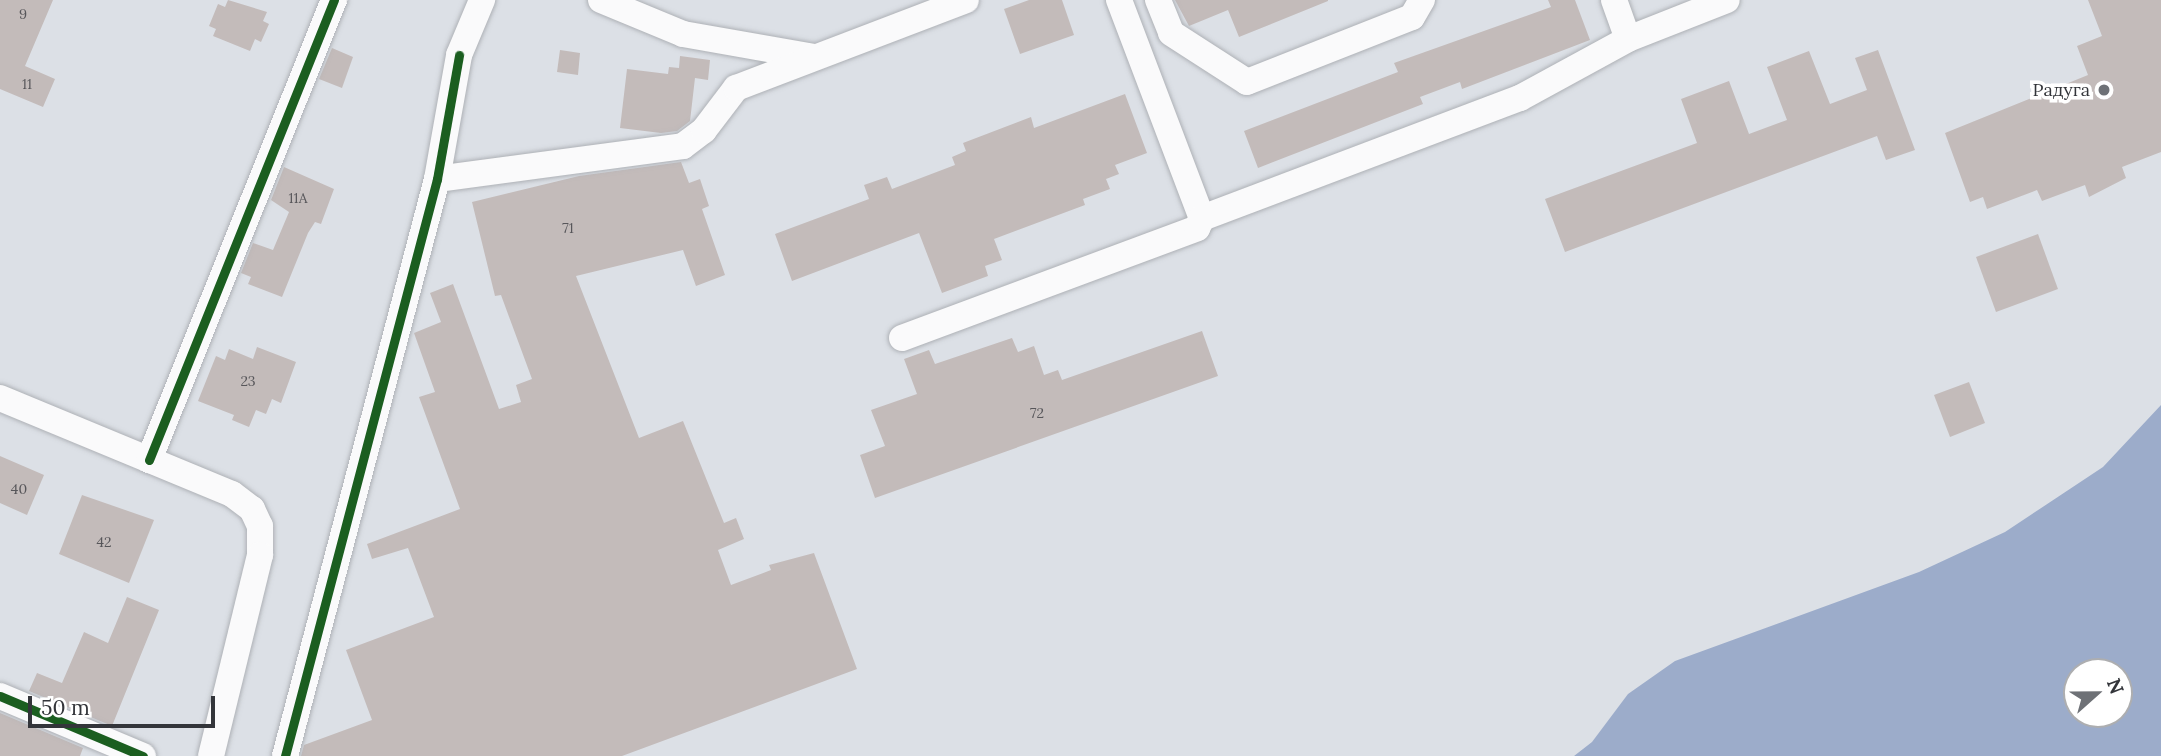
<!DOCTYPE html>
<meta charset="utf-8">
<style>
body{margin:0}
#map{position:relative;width:2161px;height:756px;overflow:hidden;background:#dce0e6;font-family:Lora,serif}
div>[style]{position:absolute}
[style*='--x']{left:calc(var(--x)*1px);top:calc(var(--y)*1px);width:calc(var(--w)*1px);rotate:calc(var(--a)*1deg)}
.water>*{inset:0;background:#9cacca}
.building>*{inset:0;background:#c3bbba}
.roads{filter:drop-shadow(0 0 2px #aeb1b6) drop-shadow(0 0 2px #aeb1b6)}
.minor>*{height:26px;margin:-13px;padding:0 13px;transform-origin:13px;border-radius:13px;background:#fafafb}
.cycleway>*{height:9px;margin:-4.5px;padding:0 4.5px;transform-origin:4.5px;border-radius:4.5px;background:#1b5e20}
.dots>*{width:19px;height:19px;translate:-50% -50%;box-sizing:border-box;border:4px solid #fff;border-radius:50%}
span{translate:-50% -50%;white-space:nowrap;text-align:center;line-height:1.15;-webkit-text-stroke:7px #fff;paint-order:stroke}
.number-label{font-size:14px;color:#57565a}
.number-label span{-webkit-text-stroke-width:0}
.poi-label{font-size:18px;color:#33353a}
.right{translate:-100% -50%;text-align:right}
.north{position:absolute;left:2063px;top:658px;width:70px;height:70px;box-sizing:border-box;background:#fff;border:2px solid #adaeb0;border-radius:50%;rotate:69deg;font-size:19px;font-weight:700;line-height:28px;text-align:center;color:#33353a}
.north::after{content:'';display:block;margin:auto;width:24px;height:32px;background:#6e7176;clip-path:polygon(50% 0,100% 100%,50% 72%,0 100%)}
.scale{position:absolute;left:28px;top:696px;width:187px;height:32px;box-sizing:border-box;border:4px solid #33353a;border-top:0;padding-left:9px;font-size:21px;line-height:24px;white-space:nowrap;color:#33353a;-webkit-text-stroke:5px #fff;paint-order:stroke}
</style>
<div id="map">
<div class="water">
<div style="clip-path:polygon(evenodd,2161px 405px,2161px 756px,1574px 756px,1592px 742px,1628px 694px,1675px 661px,1919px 572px,2005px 532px,2103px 467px,2161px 405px,2077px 672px,2119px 672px,2119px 714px,2077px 714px,2077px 672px)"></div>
</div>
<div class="building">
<div style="clip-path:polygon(0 0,53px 0,25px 66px,55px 79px,43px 107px,0 89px)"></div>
<div style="clip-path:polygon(228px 0,267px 12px,263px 21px,269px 24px,261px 42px,255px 39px,250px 51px,213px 36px,216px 29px,209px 26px,218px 4px,225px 7px)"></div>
<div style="clip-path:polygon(1029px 0,1062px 0,1074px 35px,1020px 54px,1004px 9px)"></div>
<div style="clip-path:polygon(1175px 0,1328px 0,1328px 1px,1239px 37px,1228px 10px,1189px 26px)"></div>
<div style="clip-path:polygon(1548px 0,1575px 0,1590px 40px,1462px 89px,1460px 82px,1420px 97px,1423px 104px,1258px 168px,1244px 131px,1398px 72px,1394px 63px,1551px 7px)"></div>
<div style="clip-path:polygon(2088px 0,2161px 0,2161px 152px,2122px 167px,2126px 178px,2089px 197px,2085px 185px,2042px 201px,2037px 190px,1987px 209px,1983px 197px,1970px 202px,1945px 133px,2088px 75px,2077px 46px,2102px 36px)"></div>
<div style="clip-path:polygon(332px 48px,353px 57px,342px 88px,319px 79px)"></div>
<div style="clip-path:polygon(560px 50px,580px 53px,578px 75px,557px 72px)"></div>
<div style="clip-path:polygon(1878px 50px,1915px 150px,1886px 160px,1877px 136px,1565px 252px,1545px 199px,1697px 143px,1681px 99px,1729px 81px,1749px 134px,1787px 120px,1767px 67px,1809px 51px,1830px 104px,1867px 90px,1855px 58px)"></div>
<div style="clip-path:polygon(680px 56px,710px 60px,708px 80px,695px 78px,690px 121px,677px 131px,661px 133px,620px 128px,627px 69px,668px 74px,669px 67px,679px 68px)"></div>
<div style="clip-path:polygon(1125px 94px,1147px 153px,1115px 165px,1119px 174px,1106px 179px,1110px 189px,1083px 199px,1085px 205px,994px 239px,1002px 260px,985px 266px,988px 276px,942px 293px,919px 233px,792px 281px,775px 234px,869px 199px,864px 185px,887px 177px,892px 189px,955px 165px,952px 157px,966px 151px,963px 143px,1031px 117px,1034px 128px)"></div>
<div style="clip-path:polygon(681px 162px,689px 183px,700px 179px,709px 206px,702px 209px,725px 275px,696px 286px,683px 250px,576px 276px,639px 438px,683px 421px,724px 523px,736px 518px,744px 539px,718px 550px,731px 585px,771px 570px,769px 565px,814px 553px,857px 669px,622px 756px,301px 756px,304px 745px,372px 720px,346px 650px,434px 617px,408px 548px,372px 559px,367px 544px,460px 509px,419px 397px,435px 392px,414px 333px,441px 322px,430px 293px,453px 284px,499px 409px,521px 402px,516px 385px,532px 379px,501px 295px,495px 296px,472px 202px,579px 176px)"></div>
<div style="clip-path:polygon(284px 167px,334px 189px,321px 224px,315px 222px,308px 233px,282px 297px,248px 284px,251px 277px,241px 273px,253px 243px,273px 250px,289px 212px,271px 200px)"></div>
<div style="clip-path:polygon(2038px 234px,2058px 289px,1996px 312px,1976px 257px)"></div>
<div style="clip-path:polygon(1202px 331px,1218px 376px,875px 498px,860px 455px,885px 446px,871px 410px,917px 394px,904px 359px,929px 350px,935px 364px,1012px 338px,1018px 352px,1034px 346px,1044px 375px,1058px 370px,1062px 380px)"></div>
<div style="clip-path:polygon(257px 347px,296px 362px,281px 403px,272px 399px,266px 414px,256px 410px,249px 427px,232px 420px,234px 415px,198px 401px,216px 356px,225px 360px,229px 349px,253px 359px)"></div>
<div style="clip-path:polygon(1969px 382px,1985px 423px,1950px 437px,1934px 395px)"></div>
<div style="clip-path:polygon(0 456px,44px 475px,27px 515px,0 503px)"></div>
<div style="clip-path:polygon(82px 495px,154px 520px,129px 583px,59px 554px)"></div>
<div style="clip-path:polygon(127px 597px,159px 610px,112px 726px,29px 691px,37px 673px,62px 683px,84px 632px,108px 643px)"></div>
<div style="clip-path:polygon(0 713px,83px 748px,80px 756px,0 756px)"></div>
</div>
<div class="roads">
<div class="minor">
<div style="--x:601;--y:0;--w:89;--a:22.5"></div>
<div style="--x:683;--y:34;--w:132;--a:10"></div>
<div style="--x:1119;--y:0;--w:233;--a:69.2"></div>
<div style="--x:1202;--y:218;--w:340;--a:-20.7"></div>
<div style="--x:1520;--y:98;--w:123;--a:-28.6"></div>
<div style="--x:1628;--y:39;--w:106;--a:-21.5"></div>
<div style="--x:1158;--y:0;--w:35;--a:68"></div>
<div style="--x:1171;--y:33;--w:90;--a:32.8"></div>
<div style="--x:1247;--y:82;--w:177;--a:-21.5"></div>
<div style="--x:1412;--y:17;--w:20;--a:-60"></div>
<div style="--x:1614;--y:0;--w:41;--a:70.3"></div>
<div style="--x:437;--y:179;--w:248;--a:-7.6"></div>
<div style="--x:683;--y:146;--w:26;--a:-37"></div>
<div style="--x:704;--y:130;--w:53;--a:-52.7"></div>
<div style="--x:736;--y:88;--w:246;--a:-20.9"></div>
<div style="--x:902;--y:338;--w:315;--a:-20.4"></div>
<div style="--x:1197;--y:228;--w:11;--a:-63"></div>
<div style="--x:0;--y:398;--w:251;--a:22.5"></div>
<div style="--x:232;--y:494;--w:25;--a:37"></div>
<div style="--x:252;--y:509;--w:19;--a:65"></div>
<div style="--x:260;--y:526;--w:29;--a:90"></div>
<div style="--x:260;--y:555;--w:207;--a:103.7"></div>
<div style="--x:149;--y:460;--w:496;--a:-68.1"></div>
<div style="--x:0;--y:696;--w:155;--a:22.8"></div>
<div style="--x:285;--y:756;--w:597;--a:-75.24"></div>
<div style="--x:437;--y:179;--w:126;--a:-79.9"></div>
<div style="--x:459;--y:55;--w:60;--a:-67.3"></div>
</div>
</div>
<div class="cycleway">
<div style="--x:149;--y:460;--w:496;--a:-68.1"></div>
<div style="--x:0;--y:696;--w:155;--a:22.8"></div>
<div style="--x:285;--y:756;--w:597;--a:-75.24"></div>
<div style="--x:437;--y:179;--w:126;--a:-79.9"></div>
</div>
<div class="dots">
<div style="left:2104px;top:90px;background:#6e7176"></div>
</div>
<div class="number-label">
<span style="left:23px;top:14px">9</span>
<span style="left:27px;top:84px">11</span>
<span style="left:298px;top:198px">11А</span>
<span style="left:568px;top:228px">71</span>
<span style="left:248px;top:381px">23</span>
<span style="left:1037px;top:413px">72</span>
<span style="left:19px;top:489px">40</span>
<span style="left:104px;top:542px">42</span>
</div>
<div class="poi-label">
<span class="right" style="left:2090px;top:90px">Радуга</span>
</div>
<div class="north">N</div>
<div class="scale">50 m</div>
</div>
